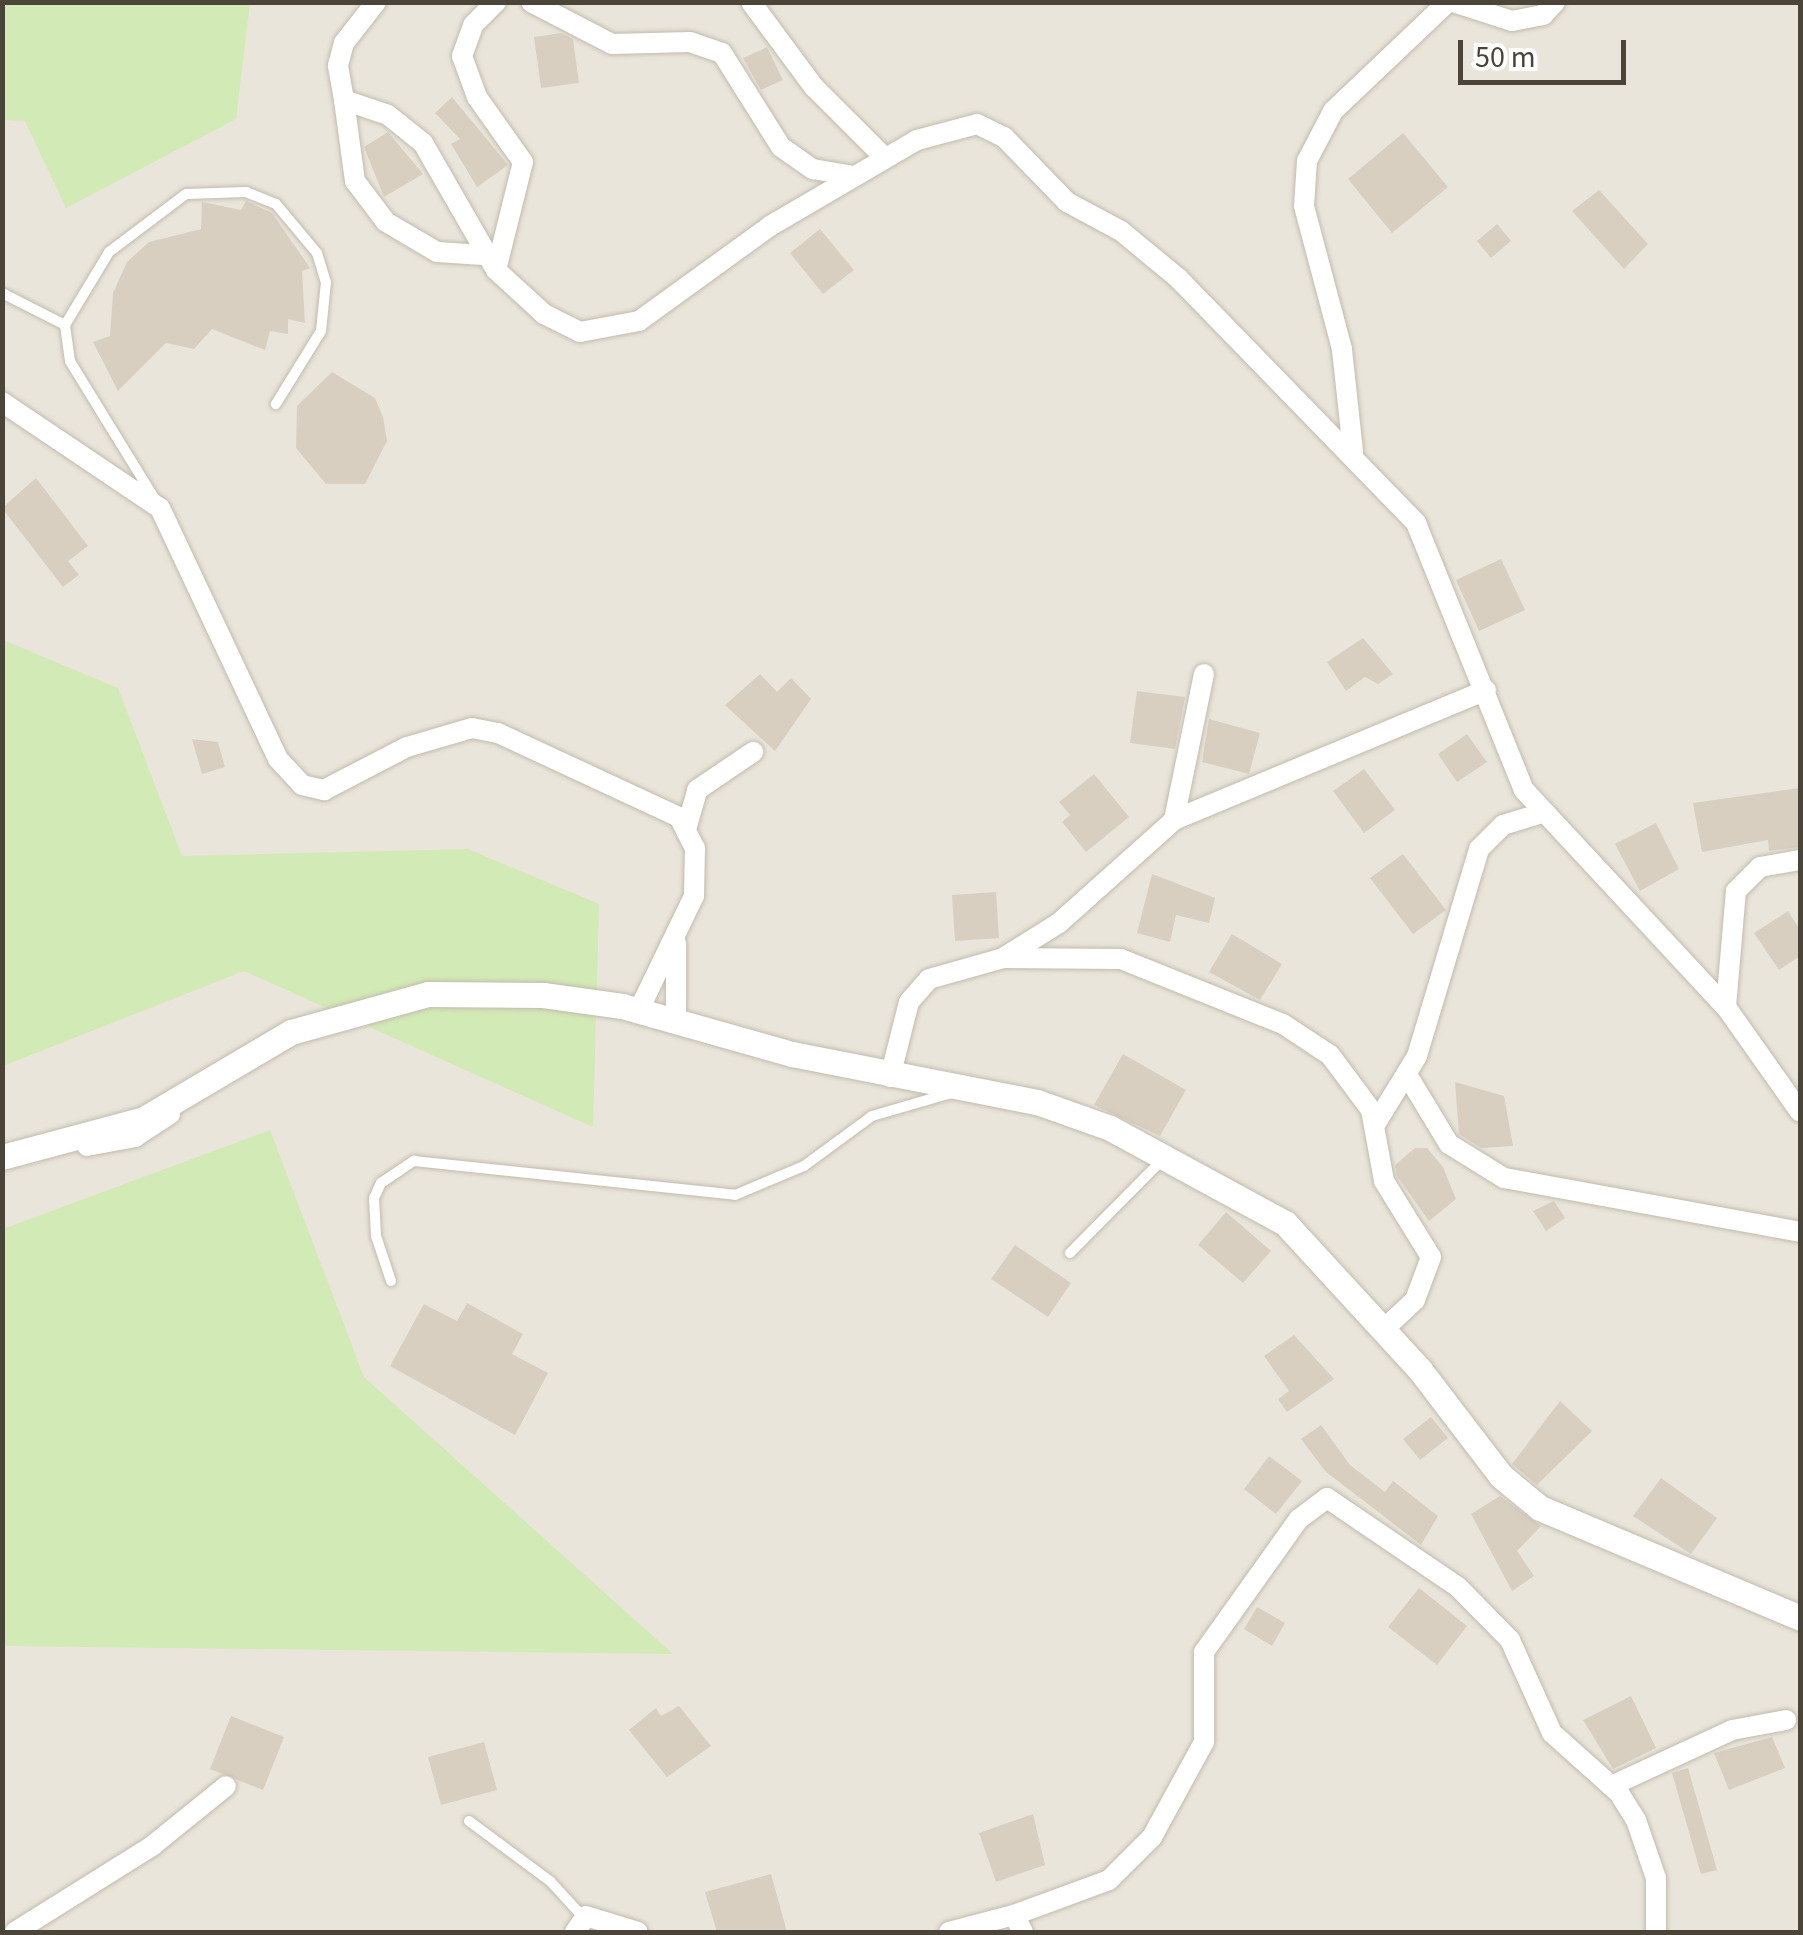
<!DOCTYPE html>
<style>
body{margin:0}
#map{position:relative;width:1803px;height:1935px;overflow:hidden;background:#f6f3ec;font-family:"Source Sans 3",sans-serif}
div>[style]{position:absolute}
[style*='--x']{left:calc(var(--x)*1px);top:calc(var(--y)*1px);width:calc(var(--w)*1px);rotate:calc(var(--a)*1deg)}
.residential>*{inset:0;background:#eae5da}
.green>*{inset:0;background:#d2eab5}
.building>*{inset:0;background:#d8cfc1}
.roads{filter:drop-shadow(0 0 2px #c2bbae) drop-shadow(0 0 2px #c2bbae)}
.service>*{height:10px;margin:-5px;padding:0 5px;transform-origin:5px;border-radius:5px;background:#fff}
.minor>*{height:20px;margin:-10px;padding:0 10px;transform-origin:10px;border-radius:10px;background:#fff}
.tertiary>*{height:25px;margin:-12.5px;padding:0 12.5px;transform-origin:12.5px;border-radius:12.5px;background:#fff}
span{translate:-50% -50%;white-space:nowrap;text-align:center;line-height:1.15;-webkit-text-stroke:8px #fff;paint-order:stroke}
.frame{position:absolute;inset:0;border:5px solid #4b4439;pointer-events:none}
.scale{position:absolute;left:1458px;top:40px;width:168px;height:45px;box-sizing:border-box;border:5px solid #4b4439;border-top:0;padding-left:12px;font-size:30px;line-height:35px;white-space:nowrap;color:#4b4439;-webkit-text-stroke:8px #fff;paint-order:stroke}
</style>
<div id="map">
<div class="residential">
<div style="clip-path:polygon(3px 3px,1800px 3px,1800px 1932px,3px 1932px)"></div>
</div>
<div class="green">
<div style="clip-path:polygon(3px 2px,250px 3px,236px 119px,66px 208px,25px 121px,3px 120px)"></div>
<div style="clip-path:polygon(3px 640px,118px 688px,182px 856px,468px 849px,599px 904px,593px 1127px,244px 971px,3px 1066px)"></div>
<div style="clip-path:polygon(270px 1130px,364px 1377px,673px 1654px,3px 1646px,3px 1229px)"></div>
</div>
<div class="building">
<div style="clip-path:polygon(561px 33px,573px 39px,579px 83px,541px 88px,534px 37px)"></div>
<div style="clip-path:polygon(767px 47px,783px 80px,761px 90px,743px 58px)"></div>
<div style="clip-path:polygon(452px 97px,508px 165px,477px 187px,451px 144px,460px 139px,435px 113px)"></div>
<div style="clip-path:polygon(388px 132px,423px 174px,384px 197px,364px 147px)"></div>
<div style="clip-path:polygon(1403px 133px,1448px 187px,1392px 233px,1348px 179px)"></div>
<div style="clip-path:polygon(1599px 190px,1648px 244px,1624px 269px,1572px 211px)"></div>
<div style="clip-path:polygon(246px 201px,272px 213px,310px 268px,302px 271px,305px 323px,288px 319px,288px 334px,270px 331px,265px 350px,212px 329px,194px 349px,166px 343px,118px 391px,93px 342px,110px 336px,113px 293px,127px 262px,149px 242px,201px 229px,202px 202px,241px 210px)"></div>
<div style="clip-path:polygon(1497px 224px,1511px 241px,1491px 258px,1477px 241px)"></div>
<div style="clip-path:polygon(820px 229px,854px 270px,823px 294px,790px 253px)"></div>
<div style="clip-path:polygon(332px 372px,375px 398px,383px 417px,387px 441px,365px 484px,326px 484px,296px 448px,297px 406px)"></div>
<div style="clip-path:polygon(36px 478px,88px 546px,68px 561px,79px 575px,63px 587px,2px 508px)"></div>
<div style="clip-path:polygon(1501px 559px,1525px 610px,1479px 631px,1456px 580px)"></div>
<div style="clip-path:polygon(1363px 638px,1393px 674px,1378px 684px,1365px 677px,1346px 691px,1327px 662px)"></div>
<div style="clip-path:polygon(760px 674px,777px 692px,791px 678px,811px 699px,775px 751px,725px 705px)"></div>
<div style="clip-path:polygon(1137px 691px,1185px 697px,1175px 749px,1130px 743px)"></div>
<div style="clip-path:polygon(1209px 719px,1260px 733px,1249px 774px,1202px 762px)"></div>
<div style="clip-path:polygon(1467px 734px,1487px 762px,1457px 782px,1438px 754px)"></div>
<div style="clip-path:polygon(192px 739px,218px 742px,225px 767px,202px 774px)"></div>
<div style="clip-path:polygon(1364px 769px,1395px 810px,1364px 833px,1333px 791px)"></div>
<div style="clip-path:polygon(1094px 774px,1129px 817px,1086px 852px,1062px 822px,1070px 815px,1059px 802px)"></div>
<div style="clip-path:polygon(1800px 788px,1800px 847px,1769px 851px,1768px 840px,1702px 852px,1693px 803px)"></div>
<div style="clip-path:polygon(1656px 823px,1679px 869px,1640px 891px,1615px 844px)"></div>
<div style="clip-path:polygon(1403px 854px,1446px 910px,1413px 934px,1370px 878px)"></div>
<div style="clip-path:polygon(1152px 874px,1215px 898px,1209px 923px,1176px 915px,1170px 942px,1137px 933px)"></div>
<div style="clip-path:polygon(996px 892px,999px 938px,955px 941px,952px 895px)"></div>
<div style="clip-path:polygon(1788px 911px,1800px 930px,1800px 956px,1779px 970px,1754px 933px)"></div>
<div style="clip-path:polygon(1232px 934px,1282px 964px,1260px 1000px,1209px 972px)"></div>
<div style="clip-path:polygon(1123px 1054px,1186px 1090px,1160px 1136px,1094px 1105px)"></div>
<div style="clip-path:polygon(1455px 1082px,1504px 1096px,1513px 1146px,1481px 1148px,1459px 1134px)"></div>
<div style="clip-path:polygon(1415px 1148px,1427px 1148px,1443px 1167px,1456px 1199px,1429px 1221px,1397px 1176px,1395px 1165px)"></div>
<div style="clip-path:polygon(1554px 1201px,1565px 1218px,1546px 1231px,1533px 1211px)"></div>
<div style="clip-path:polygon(1226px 1212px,1271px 1251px,1243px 1283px,1198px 1245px)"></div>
<div style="clip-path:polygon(1015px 1245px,1071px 1283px,1048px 1317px,991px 1279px)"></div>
<div style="clip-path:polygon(467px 1303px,523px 1334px,512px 1354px,548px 1373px,515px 1435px,390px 1366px,424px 1304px,457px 1321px)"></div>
<div style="clip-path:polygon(1294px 1335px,1334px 1379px,1287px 1412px,1278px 1399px,1289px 1391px,1264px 1356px)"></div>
<div style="clip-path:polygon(1560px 1401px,1592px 1431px,1537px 1485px,1512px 1464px)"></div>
<div style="clip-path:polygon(1431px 1417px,1448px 1438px,1420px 1460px,1403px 1439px)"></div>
<div style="clip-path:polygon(1321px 1425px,1350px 1465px,1385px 1492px,1393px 1481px,1438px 1516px,1421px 1545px,1325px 1471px,1301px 1439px)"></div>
<div style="clip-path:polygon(1269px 1456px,1302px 1481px,1276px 1514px,1244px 1489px)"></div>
<div style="clip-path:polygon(1661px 1478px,1717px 1518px,1691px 1554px,1633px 1516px)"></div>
<div style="clip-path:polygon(1500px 1496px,1541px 1526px,1517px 1551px,1534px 1576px,1512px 1591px,1471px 1514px)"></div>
<div style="clip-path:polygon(1419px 1588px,1467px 1626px,1437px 1665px,1388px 1627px)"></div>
<div style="clip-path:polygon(1257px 1607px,1285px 1623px,1272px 1646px,1244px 1629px)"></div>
<div style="clip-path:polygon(1631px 1696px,1656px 1748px,1613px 1769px,1583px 1720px)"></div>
<div style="clip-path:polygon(679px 1706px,711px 1746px,667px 1777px,629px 1730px,656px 1708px,661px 1716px)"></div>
<div style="clip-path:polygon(231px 1716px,284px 1737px,263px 1790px,210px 1769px)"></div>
<div style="clip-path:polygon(1772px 1737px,1785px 1768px,1729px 1790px,1714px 1753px)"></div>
<div style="clip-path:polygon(484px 1742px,497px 1790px,441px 1805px,428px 1757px)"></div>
<div style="clip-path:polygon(1688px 1768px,1717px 1870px,1701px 1874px,1672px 1773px)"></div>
<div style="clip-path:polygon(1033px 1814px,1045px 1865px,996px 1882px,979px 1833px)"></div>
<div style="clip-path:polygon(771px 1874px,787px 1932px,717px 1932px,705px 1892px)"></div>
</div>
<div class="roads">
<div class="service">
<div style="--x:2;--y:293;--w:71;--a:26.9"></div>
<div style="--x:156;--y:501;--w:164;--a:-121.6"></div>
<div style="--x:70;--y:361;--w:36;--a:-98"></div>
<div style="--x:65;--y:325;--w:85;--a:-58.9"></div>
<div style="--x:109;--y:252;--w:96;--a:-37"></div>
<div style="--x:186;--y:194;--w:60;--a:-1.9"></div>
<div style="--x:246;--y:192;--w:32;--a:22"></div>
<div style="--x:276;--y:204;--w:64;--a:50.1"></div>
<div style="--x:317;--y:253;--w:30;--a:73"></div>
<div style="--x:326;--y:282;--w:49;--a:95.8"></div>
<div style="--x:321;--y:331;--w:86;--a:121.7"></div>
<div style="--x:1070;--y:1253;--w:134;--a:-45.3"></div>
<div style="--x:391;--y:1281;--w:47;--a:-108.4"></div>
<div style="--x:376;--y:1236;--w:38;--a:-93"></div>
<div style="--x:374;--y:1198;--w:17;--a:-65"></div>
<div style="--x:381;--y:1183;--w:40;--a:-34"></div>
<div style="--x:414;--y:1161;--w:323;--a:6"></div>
<div style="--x:735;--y:1195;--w:75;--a:-22.8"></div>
<div style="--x:804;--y:1166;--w:84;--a:-36.3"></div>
<div style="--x:872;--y:1116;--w:82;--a:-16.2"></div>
<div style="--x:469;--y:1821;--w:102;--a:36.6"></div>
<div style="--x:551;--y:1882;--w:46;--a:47.6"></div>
</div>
<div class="minor">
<div style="--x:376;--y:2;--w:52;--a:128"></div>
<div style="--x:344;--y:43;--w:24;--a:105"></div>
<div style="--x:338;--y:66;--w:35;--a:80"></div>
<div style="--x:344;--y:100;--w:46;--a:18.8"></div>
<div style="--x:388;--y:115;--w:45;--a:38.7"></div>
<div style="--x:423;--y:143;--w:146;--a:60.1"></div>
<div style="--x:496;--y:270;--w:65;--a:42.5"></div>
<div style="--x:544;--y:314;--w:40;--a:26.6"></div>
<div style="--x:580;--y:332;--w:60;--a:-10.6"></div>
<div style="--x:639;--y:321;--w:162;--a:-35.9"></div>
<div style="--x:770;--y:226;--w:170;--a:-30.3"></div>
<div style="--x:917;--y:140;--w:62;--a:-14.9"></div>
<div style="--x:977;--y:124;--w:30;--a:26"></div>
<div style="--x:1004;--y:137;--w:91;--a:45.9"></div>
<div style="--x:1067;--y:202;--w:61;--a:28.2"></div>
<div style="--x:1121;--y:231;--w:74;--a:39.5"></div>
<div style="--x:1178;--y:278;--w:342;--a:45.8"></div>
<div style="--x:1416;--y:523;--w:288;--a:68"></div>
<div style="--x:1524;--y:790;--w:296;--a:47.1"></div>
<div style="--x:1726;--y:1007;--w:128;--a:54.8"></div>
<div style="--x:531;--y:2;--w:91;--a:27.4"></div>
<div style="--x:612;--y:44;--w:78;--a:-1.5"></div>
<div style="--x:690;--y:42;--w:34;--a:19"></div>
<div style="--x:722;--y:53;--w:111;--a:57.9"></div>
<div style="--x:781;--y:147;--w:39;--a:35"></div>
<div style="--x:813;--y:169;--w:40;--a:10"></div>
<div style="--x:751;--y:2;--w:106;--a:53.5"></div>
<div style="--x:814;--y:87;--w:98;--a:45"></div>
<div style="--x:1453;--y:2;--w:62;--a:17.9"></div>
<div style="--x:1512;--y:21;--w:32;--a:-11"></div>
<div style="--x:1543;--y:15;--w:18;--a:-47"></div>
<div style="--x:344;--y:100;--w:82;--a:82.3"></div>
<div style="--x:355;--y:181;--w:51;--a:52.9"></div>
<div style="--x:386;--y:222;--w:59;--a:30.5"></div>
<div style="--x:437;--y:252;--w:46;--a:3.7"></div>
<div style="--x:496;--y:270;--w:111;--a:-76"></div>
<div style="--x:523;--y:162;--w:80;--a:-125.3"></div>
<div style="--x:477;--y:97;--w:44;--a:-110.1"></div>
<div style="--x:462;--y:56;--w:33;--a:-70"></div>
<div style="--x:473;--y:25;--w:33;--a:-45"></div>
<div style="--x:2;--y:402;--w:190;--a:33.9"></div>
<div style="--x:160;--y:508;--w:277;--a:64.8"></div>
<div style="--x:278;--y:759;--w:35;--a:47"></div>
<div style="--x:302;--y:785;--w:23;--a:13"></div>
<div style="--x:324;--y:790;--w:93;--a:-27.4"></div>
<div style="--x:407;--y:747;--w:68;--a:-16.3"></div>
<div style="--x:472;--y:728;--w:26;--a:11"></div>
<div style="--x:498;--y:733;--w:200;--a:24.9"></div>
<div style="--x:679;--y:817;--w:35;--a:63"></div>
<div style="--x:695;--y:848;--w:48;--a:91.2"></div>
<div style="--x:694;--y:896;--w:127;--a:115.8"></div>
<div style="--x:1353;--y:451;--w:103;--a:-96.2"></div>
<div style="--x:1342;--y:349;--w:148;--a:-104.9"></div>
<div style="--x:1304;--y:206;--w:45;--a:-86.2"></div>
<div style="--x:1307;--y:161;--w:56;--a:-62.5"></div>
<div style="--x:1333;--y:111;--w:158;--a:-43.5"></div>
<div style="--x:1174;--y:820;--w:149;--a:-78.4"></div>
<div style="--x:687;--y:826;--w:37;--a:-74"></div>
<div style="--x:697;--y:790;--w:68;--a:-34.2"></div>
<div style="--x:676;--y:943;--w:75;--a:90"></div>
<div style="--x:1005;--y:958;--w:116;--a:0.5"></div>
<div style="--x:1121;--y:959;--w:175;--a:21.9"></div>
<div style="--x:1283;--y:1024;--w:56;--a:33.4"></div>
<div style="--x:1330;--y:1055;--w:69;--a:53.3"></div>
<div style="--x:1371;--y:1110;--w:72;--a:79.6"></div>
<div style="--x:1384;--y:1181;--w:89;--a:58.3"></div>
<div style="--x:1431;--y:1257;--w:46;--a:110.4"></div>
<div style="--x:1415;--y:1300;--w:44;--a:136.8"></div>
<div style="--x:1726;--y:1007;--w:116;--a:-85.1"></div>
<div style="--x:1736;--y:891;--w:34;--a:-45"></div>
<div style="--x:1760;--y:867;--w:41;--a:-9.9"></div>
<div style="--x:890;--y:1077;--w:77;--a:-75.8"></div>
<div style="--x:909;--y:1002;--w:30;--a:-49"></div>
<div style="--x:929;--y:979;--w:77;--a:-15.8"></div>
<div style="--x:1003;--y:958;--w:66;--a:-32"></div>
<div style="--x:1059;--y:923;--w:154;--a:-41.8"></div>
<div style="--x:1174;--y:820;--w:338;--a:-22.6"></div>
<div style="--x:1409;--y:1078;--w:77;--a:58.8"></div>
<div style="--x:1449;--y:1144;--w:65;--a:31.7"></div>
<div style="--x:1504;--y:1178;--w:301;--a:10.3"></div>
<div style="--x:1376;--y:1123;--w:79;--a:-58.5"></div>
<div style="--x:1417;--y:1056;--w:216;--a:-73.3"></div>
<div style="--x:1479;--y:849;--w:34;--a:-45"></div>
<div style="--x:1503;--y:825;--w:41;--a:-17.1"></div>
<div style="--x:87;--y:1146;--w:49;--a:-10.6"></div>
<div style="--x:135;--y:1137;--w:42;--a:-33.3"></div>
<div style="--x:1611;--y:1786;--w:133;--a:-24.8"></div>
<div style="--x:1732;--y:1730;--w:55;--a:-10.5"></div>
<div style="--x:15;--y:1932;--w:162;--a:-32.1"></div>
<div style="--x:152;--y:1846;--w:95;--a:-39"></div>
<div style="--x:575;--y:1932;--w:19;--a:-55"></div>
<div style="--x:586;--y:1916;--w:54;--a:17.1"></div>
<div style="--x:949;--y:1932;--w:67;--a:-14.7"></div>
<div style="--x:1023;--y:1932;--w:19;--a:-118"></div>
<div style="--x:1014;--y:1915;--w:101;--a:-20.2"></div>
<div style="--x:1109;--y:1880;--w:61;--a:-45"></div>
<div style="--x:1152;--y:1837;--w:108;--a:-61.3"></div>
<div style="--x:1204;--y:1742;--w:90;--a:-90"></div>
<div style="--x:1204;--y:1652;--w:163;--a:-54.5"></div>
<div style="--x:1299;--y:1519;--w:35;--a:-37"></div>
<div style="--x:1327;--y:1498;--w:158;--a:34.2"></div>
<div style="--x:1458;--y:1587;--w:74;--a:45.5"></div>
<div style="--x:1510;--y:1640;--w:102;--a:65.7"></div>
<div style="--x:1552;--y:1733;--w:90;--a:41.8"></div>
<div style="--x:1619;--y:1793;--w:32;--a:58"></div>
<div style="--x:1636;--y:1820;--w:61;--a:71"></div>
<div style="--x:1656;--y:1878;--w:54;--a:90"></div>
</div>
<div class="tertiary">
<div style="--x:2;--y:1157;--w:147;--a:-15"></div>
<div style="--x:144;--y:1119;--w:171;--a:-30.6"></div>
<div style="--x:291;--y:1032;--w:142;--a:-15.5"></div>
<div style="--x:428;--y:994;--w:115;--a:0.5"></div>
<div style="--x:543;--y:995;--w:80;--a:7.9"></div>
<div style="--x:622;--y:1006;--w:177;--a:15.8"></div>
<div style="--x:792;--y:1054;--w:250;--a:11.1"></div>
<div style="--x:1037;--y:1102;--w:77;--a:19.6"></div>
<div style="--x:1110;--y:1128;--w:199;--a:28.5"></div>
<div style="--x:1285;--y:1223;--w:200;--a:47.4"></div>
<div style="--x:1420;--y:1370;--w:133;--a:52.6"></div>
<div style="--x:1501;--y:1476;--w:50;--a:39.4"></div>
<div style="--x:1540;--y:1508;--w:282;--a:22.9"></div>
</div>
</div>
<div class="frame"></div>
<div class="scale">50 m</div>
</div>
